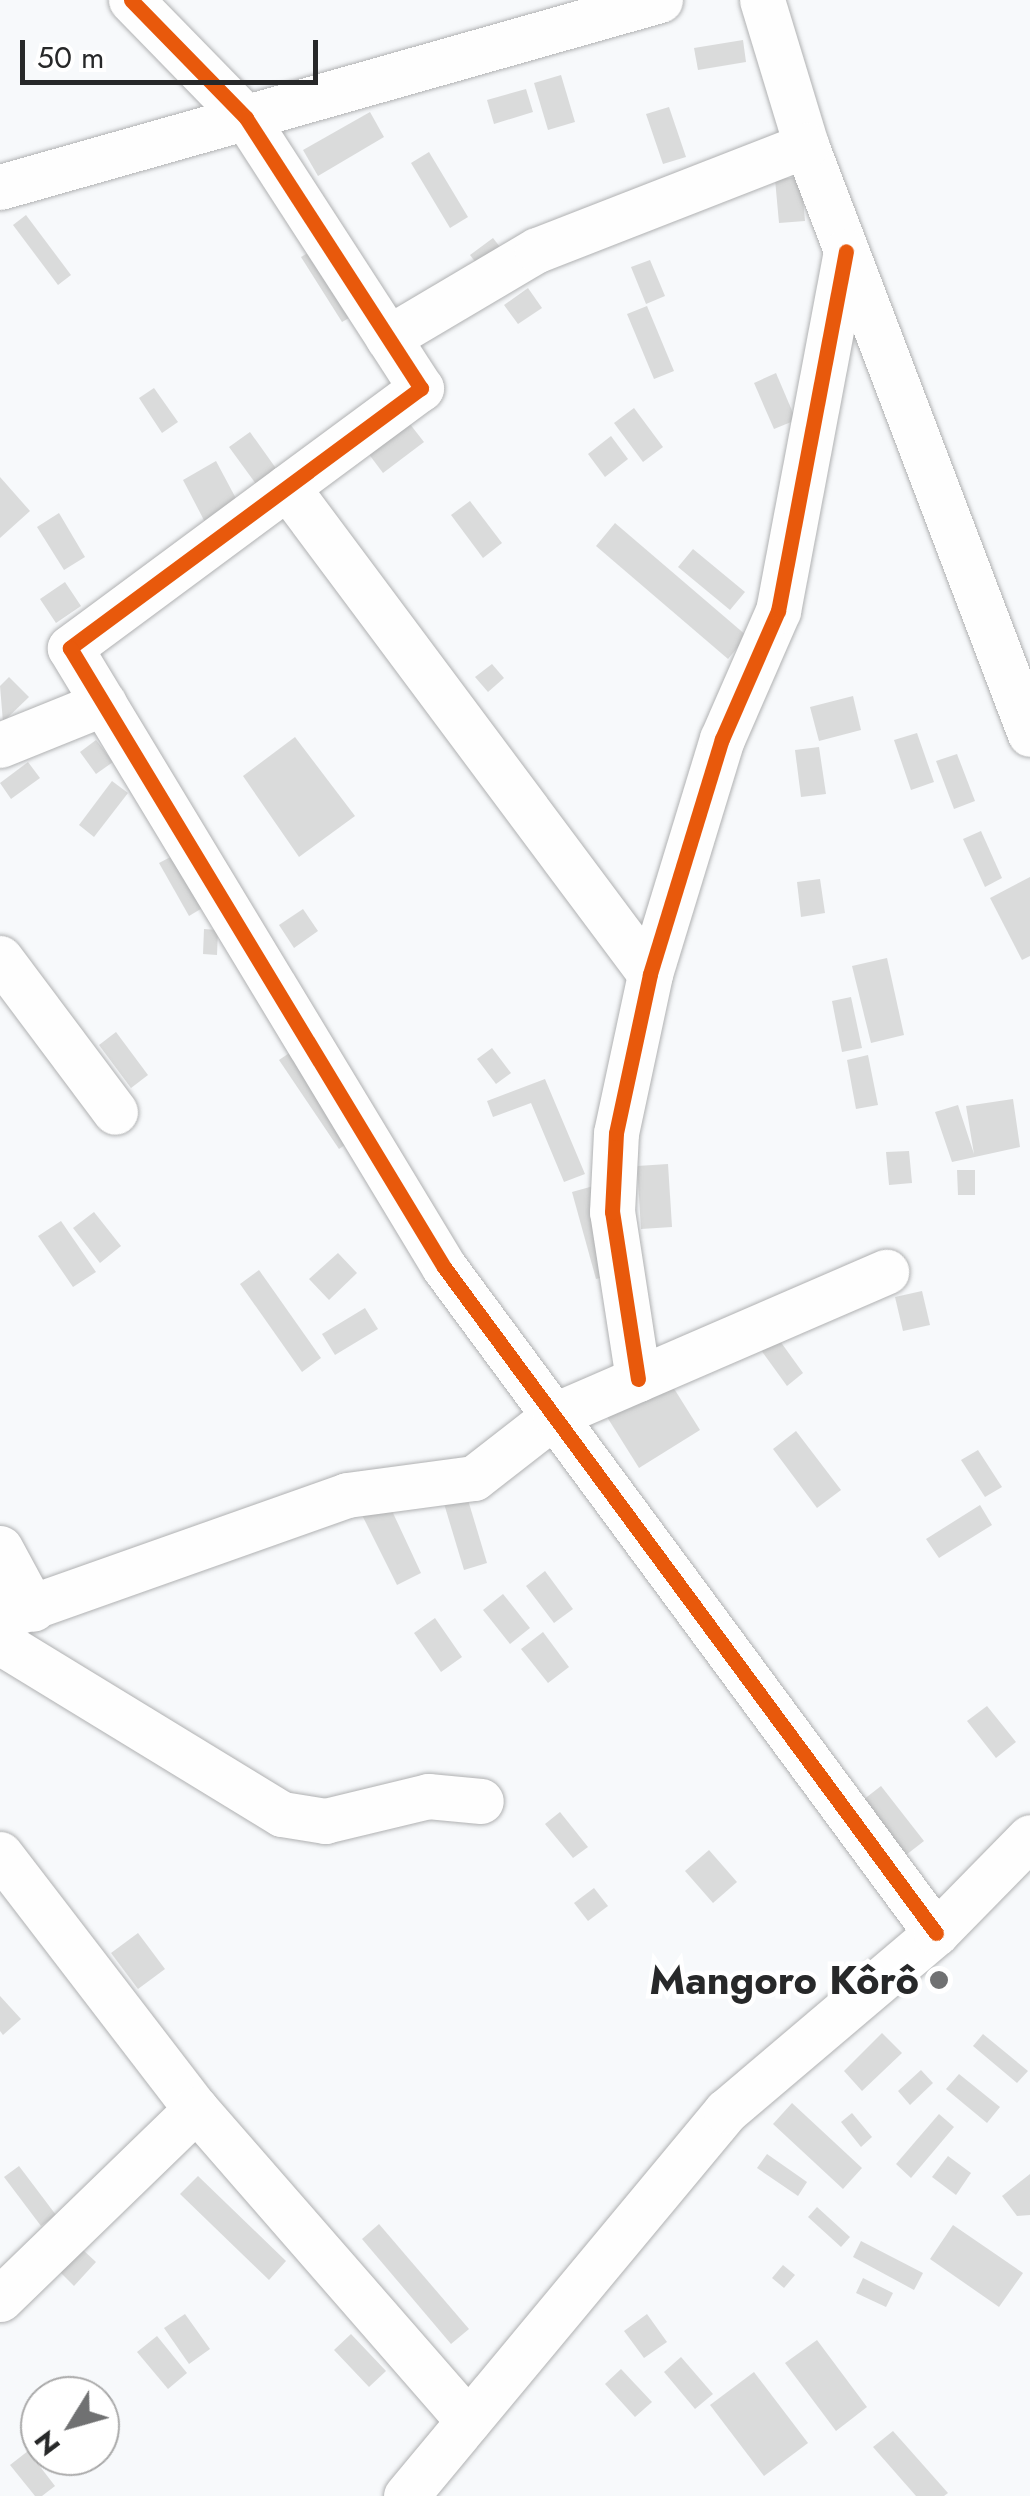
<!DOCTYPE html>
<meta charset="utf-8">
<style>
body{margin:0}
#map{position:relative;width:1030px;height:2496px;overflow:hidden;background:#f7f9fb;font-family:Jost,sans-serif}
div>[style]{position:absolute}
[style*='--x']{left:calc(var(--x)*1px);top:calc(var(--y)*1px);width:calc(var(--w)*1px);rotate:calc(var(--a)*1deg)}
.building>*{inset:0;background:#dadbdb}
.roads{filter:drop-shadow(0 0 2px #b0b1b2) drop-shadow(0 0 2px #b0b1b2)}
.minor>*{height:45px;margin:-22.5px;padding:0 22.5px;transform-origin:22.5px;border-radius:22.5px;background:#fefefe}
.cycleway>*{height:15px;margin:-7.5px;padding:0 7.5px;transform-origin:7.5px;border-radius:7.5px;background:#e8590c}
.dots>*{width:28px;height:28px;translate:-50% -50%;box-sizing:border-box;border:5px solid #fff;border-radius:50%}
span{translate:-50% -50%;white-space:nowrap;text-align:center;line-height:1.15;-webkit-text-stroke:9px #fff;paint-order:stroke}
.poi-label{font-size:40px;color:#272829;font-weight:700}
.right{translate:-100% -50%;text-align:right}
.north{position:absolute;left:20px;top:2376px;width:100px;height:100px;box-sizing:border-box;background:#fff;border:2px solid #a9a9a9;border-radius:50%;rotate:233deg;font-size:28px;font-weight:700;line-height:40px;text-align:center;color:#272829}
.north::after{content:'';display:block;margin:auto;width:35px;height:45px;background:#707172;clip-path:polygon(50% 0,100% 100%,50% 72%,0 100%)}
.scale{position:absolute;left:20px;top:40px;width:298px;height:45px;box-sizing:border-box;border:5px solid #272829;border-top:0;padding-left:12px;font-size:30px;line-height:35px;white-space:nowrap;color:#272829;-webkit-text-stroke:8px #fff;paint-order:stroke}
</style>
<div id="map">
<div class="building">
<div style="clip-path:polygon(743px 40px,746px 62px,698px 70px,694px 48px)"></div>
<div style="clip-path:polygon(561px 75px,575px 122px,548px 130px,534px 83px)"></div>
<div style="clip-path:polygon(526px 89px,533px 112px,494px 124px,487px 100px)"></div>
<div style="clip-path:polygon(669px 107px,686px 157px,663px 164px,646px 114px)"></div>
<div style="clip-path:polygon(370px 112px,384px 137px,318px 176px,303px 150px)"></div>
<div style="clip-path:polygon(429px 152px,468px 217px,450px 228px,411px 163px)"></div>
<div style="clip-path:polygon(801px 177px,805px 221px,779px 223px,775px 179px)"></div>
<div style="clip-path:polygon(26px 215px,71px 275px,58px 285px,13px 225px)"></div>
<div style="clip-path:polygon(493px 238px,507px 256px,484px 273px,470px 255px)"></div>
<div style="clip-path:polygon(316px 248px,356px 314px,342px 322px,301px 257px)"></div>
<div style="clip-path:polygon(650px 260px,665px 296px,646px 304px,631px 267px)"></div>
<div style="clip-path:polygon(528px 288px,542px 308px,518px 324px,504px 305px)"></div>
<div style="clip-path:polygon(647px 306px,674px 371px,654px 379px,627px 314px)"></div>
<div style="clip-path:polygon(776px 373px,796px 420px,774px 429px,754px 383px)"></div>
<div style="clip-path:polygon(154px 388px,178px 422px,162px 433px,139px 398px)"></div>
<div style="clip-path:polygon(634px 408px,663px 447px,643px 462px,614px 423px)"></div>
<div style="clip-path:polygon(406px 419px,424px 442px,383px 473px,365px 449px)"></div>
<div style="clip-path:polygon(250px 432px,280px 474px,259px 488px,229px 447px)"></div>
<div style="clip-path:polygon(611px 436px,628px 459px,605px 477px,588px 454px)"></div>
<div style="clip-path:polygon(216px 461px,240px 506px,206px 524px,183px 480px)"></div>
<div style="clip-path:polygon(0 477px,30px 511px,0 538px)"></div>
<div style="clip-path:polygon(470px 501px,502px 543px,483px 558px,451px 515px)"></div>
<div style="clip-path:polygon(59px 513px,85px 557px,64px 570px,37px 527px)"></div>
<div style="clip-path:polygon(615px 523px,747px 636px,728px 659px,596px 546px)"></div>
<div style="clip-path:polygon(693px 549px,745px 592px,730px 610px,678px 567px)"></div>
<div style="clip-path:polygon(65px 582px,81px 606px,56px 623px,40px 599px)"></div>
<div style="clip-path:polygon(492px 664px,504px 678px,488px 692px,475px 677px)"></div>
<div style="clip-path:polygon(9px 677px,29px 697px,3px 722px,0 686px)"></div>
<div style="clip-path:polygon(853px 696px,861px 730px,819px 741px,810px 707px)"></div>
<div style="clip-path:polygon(917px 733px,934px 782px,911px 790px,894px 740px)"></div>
<div style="clip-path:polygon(295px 737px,355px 816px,299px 857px,243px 776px)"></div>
<div style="clip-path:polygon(96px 740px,113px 762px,96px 774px,80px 752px)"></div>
<div style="clip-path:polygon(819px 747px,826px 794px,801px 797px,795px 750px)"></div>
<div style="clip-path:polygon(957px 754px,975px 801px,954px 809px,936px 761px)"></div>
<div style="clip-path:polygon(28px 762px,40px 778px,11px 799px,0 783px)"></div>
<div style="clip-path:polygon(112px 781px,128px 793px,94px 837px,79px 825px)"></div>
<div style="clip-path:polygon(981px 831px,1002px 878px,985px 887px,963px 839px)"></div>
<div style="clip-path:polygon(180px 852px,209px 904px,189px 916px,159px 863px)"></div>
<div style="clip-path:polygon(1030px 877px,1030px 956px,1022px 960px,990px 898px)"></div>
<div style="clip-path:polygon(820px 879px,825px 913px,801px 917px,797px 882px)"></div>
<div style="clip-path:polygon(303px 909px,318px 931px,294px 948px,279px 925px)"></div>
<div style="clip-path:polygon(204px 929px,218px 930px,217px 955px,203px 954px)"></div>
<div style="clip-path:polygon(887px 958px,904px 1035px,871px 1043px,852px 966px)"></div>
<div style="clip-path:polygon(851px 997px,862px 1048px,842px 1052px,832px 1001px)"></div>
<div style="clip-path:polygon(116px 1032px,148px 1075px,131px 1088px,99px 1045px)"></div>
<div style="clip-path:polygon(298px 1047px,358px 1136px,339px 1149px,279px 1060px)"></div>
<div style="clip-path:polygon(492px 1048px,511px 1073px,496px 1084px,477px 1059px)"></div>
<div style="clip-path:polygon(868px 1055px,878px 1105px,856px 1109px,847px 1060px)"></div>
<div style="clip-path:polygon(545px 1079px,585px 1174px,564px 1182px,531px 1103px,493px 1117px,487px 1101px)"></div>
<div style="clip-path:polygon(1013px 1099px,1020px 1147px,952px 1162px,935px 1112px,958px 1105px,974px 1154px,966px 1106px)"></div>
<div style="clip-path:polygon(909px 1151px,912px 1183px,889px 1185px,886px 1152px)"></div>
<div style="clip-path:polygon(668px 1164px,672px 1227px,641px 1229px,637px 1166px)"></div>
<div style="clip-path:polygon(957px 1170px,975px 1170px,975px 1195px,958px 1195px)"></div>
<div style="clip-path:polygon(597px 1185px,621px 1273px,596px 1279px,572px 1192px)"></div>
<div style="clip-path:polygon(94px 1212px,121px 1246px,100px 1263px,73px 1228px)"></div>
<div style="clip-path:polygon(61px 1221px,96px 1272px,73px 1287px,38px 1236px)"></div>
<div style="clip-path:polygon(338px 1253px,357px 1273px,329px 1300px,309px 1279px)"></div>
<div style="clip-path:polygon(259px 1270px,321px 1358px,302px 1372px,240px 1284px)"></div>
<div style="clip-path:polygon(922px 1291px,930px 1325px,903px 1331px,895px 1297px)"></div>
<div style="clip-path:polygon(365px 1308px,378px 1329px,335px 1355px,322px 1334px)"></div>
<div style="clip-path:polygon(775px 1334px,803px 1373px,787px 1386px,758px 1346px)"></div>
<div style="clip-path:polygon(668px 1379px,700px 1430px,639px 1468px,607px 1417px)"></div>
<div style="clip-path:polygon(796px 1431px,841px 1490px,817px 1508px,773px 1449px)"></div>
<div style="clip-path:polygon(978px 1450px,1002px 1487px,985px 1497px,961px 1460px)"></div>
<div style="clip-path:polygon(465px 1490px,487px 1563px,464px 1570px,442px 1497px)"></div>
<div style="clip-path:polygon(386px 1498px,421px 1573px,397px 1585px,360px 1511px)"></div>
<div style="clip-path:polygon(980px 1505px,992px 1525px,939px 1558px,926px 1539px)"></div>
<div style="clip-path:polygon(545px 1571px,573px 1609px,554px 1623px,526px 1586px)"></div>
<div style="clip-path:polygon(503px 1594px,530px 1628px,510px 1644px,483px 1610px)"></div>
<div style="clip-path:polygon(435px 1618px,462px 1657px,441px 1672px,414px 1633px)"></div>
<div style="clip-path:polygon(543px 1632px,569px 1667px,548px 1683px,521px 1649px)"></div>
<div style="clip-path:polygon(987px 1706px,1016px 1742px,996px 1758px,967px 1721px)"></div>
<div style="clip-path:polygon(881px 1786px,924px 1841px,906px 1855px,863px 1800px)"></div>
<div style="clip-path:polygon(560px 1812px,588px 1847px,573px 1858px,545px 1824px)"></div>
<div style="clip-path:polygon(709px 1850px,737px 1882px,713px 1903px,685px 1871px)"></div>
<div style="clip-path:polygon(594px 1888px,608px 1906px,588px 1921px,574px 1903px)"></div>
<div style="clip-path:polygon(138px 1933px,165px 1969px,138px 1989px,111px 1953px)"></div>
<div style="clip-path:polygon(0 1996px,21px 2019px,3px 2035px,0 2031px)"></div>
<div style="clip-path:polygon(882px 2033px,902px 2053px,862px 2091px,844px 2071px)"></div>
<div style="clip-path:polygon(983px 2034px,1028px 2071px,1017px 2083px,973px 2046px)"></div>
<div style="clip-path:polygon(921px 2070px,933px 2083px,910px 2105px,898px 2091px)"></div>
<div style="clip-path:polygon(959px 2074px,1000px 2107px,987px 2123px,946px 2089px)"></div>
<div style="clip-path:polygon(792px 2103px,862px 2168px,843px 2189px,773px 2124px)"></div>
<div style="clip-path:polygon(852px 2113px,872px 2137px,861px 2147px,841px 2122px)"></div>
<div style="clip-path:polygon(939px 2114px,954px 2127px,911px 2178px,896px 2164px)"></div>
<div style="clip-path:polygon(767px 2154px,807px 2182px,798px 2196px,757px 2168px)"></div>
<div style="clip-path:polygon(948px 2156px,971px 2173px,956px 2195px,932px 2177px)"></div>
<div style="clip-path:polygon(19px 2166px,56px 2215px,41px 2226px,4px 2177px)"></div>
<div style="clip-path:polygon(1030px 2174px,1030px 2215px,1017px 2216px,1002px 2196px)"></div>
<div style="clip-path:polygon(198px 2176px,286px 2261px,269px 2280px,180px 2194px)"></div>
<div style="clip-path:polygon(817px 2207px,850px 2237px,841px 2247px,808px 2217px)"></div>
<div style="clip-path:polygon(379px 2224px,469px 2329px,451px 2344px,362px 2239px)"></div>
<div style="clip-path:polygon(953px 2225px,1023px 2273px,999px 2307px,930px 2259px)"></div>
<div style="clip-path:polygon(861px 2241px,923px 2273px,914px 2290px,853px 2257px)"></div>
<div style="clip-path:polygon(82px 2249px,96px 2262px,74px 2286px,60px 2272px)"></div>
<div style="clip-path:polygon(783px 2265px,795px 2275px,784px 2288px,772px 2278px)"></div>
<div style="clip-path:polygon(863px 2278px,893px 2293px,886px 2307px,856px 2293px)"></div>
<div style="clip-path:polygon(185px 2314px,210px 2349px,189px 2364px,164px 2328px)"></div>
<div style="clip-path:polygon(647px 2314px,667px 2342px,644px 2358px,624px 2331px)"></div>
<div style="clip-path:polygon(351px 2334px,386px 2371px,369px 2387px,334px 2350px)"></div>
<div style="clip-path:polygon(157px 2336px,187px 2373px,168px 2389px,137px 2352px)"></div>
<div style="clip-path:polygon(817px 2340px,867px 2407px,836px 2431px,785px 2363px)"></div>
<div style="clip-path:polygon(681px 2357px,713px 2394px,695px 2409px,664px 2372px)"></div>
<div style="clip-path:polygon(621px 2369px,652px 2402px,635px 2417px,605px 2384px)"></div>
<div style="clip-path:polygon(754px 2372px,808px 2443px,764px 2476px,710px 2405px)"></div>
<div style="clip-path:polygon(893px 2431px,948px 2493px,944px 2496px,916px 2496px,873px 2447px)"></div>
<div style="clip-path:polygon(28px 2451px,55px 2486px,42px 2496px,35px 2496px,10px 2465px)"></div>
</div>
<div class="roads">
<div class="minor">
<div style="--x:131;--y:0;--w:165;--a:45.7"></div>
<div style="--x:246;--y:118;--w:322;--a:57.1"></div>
<div style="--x:421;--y:388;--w:437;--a:143.5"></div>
<div style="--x:70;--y:648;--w:723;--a:58.86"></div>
<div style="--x:444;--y:1267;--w:828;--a:53.55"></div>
<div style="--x:762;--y:0;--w:152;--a:73.1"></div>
<div style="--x:806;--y:145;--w:630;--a:69.18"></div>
<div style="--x:0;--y:187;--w:686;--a:-15.82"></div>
<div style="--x:388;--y:338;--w:173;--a:-30.6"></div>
<div style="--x:537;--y:250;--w:289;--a:-21.3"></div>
<div style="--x:287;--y:487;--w:607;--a:53.3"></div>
<div style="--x:0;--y:745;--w:112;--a:-22"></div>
<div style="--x:0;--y:958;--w:192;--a:53.2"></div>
<div style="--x:638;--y:1379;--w:169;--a:-98.8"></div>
<div style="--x:612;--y:1212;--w:79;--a:-87.1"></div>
<div style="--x:616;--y:1133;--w:163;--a:-77.9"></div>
<div style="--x:650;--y:974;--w:246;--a:-73"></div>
<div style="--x:722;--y:739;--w:140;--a:-66.4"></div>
<div style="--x:778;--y:611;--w:366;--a:-79.3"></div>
<div style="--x:0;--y:1548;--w:69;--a:61.6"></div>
<div style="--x:0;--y:1618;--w:368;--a:-19.5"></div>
<div style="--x:347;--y:1495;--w:128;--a:-7.6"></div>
<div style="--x:474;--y:1478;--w:103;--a:-37.9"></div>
<div style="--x:555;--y:1415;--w:361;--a:-23.4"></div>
<div style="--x:0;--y:1642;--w:330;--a:31.4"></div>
<div style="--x:282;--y:1814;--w:44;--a:9.2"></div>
<div style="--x:325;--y:1821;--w:106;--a:-13.6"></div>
<div style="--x:428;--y:1796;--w:53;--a:5.4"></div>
<div style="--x:0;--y:1854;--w:322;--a:52.5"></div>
<div style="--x:196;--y:2109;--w:414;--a:48.9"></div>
<div style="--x:0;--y:2299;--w:273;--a:-44.1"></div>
<div style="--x:406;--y:2496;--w:501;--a:-50.27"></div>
<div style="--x:726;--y:2111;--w:275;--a:-40.3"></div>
<div style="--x:936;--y:1933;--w:134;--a:-45.6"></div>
</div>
</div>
<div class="cycleway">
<div style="--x:131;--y:0;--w:165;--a:45.7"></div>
<div style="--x:246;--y:118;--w:322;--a:57.1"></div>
<div style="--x:421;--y:388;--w:437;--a:143.5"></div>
<div style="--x:70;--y:648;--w:723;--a:58.86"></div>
<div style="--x:444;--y:1267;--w:828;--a:53.55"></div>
<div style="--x:638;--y:1379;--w:169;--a:-98.8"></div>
<div style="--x:612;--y:1212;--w:79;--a:-87.1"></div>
<div style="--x:616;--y:1133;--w:163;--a:-77.9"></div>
<div style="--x:650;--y:974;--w:246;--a:-73"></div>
<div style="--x:722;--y:739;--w:140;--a:-66.4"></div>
<div style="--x:778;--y:611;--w:366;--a:-79.3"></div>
</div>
<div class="dots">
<div style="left:939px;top:1980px;background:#707172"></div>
</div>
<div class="poi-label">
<span class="right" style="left:919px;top:1980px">Mangoro Kôrô</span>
</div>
<div class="north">N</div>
<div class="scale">50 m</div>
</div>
